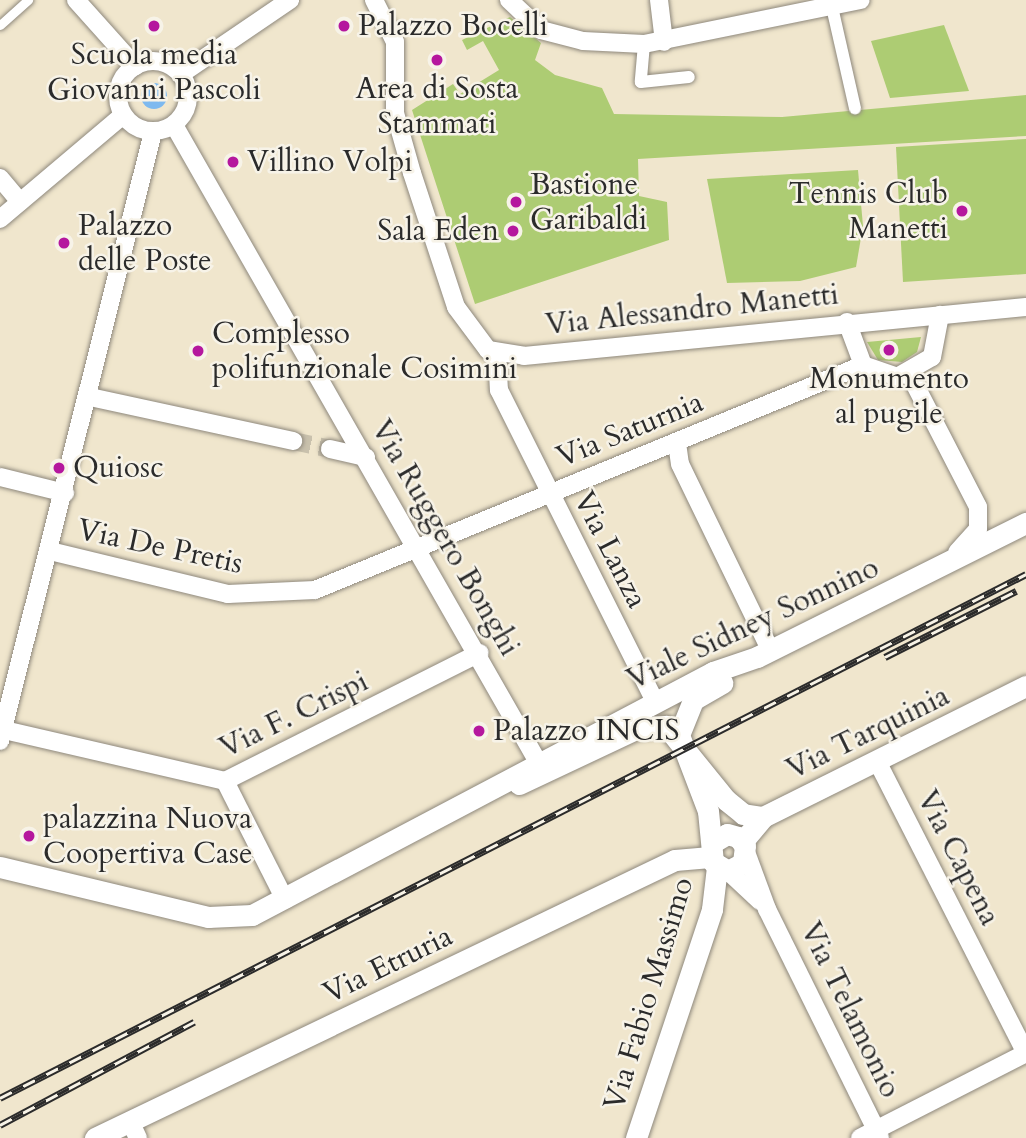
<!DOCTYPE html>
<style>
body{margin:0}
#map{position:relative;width:1026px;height:1138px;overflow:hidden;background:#f0e6cd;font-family:Cardo,serif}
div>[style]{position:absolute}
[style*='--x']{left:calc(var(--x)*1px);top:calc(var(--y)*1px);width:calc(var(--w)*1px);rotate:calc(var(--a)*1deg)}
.green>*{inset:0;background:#adcc73}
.water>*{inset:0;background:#7db9ef}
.round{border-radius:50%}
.minor-tunnel>*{height:18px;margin-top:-9px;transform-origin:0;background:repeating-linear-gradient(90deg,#c9c1ad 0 18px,transparent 0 27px)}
.roads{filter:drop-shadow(0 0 2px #8e887c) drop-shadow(0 0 2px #8e887c)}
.service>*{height:9px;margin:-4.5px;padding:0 4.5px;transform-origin:4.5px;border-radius:4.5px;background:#fff}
.pedestrian>*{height:12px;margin:-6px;padding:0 6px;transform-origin:6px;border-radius:6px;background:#fff}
.minor>*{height:18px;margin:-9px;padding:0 9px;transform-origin:9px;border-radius:9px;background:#fff}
.minor>.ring{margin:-9px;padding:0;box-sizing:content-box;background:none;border:18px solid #fff;border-radius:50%}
.tertiary>*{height:21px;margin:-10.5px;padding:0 10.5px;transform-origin:10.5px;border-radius:10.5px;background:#fff}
.rail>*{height:7px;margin-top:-3.5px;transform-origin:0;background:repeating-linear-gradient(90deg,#f7f3e8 0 13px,#2b2b2b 0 26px);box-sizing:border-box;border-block:2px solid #2b2b2b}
.dots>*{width:19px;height:19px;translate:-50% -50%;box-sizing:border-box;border:4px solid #f7f3e8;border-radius:50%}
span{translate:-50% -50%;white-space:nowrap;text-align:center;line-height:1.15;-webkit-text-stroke:5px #f7f3e8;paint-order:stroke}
.poi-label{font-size:30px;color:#2b2b2b}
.left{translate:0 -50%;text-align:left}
.right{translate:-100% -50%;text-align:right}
.street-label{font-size:30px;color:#2b2b2b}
</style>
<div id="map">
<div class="green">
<div style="clip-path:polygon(510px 17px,541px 43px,535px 60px,555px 75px,602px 88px,614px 114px,782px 117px,1026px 95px,1026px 136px,638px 159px,639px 196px,667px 202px,669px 240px,475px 304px,412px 110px,453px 84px,460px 94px,499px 70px,483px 41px,467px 50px,462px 40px)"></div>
<div style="clip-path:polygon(944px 25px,969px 91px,890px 98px,871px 41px)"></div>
<div style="clip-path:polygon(1026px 139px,1026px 274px,903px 282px,896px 147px)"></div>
<div style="clip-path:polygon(858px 170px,863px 226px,856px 267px,800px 281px,727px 283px,707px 179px)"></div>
<div style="clip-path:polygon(921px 337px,917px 352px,902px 362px,878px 360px,867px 342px)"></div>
</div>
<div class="water">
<div class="round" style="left:141px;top:83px;width:26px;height:26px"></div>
</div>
<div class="minor-tunnel">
<div style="--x:293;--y:441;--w:38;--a:12"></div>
</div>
<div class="roads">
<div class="service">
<div style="--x:0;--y:25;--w:38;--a:-42"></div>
</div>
<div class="pedestrian">
<div style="--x:832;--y:7;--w:104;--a:77.2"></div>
<div style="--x:644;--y:44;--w:38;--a:95"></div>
<div style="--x:641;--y:82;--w:48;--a:-5.9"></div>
</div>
<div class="minor">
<div style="--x:76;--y:0;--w:89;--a:48.2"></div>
<div style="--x:374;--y:0;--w:47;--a:63.4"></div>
<div style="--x:395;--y:42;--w:71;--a:90"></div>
<div style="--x:395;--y:113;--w:62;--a:74.2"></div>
<div style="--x:412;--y:173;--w:141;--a:71.8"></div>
<div style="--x:456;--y:307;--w:54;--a:53.3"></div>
<div style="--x:488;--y:350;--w:36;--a:9"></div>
<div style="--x:524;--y:356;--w:504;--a:-5.57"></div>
<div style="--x:509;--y:0;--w:44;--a:43.2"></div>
<div style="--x:541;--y:30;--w:43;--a:14.7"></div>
<div style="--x:583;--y:41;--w:61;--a:2.8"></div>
<div style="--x:644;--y:44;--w:221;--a:-11.5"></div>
<div style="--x:659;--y:0;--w:42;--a:83.2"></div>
<div class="ring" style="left:118px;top:61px;width:52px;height:52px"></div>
<div style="--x:181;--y:74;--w:132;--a:-34.2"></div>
<div style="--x:174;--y:125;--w:734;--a:60.26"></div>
<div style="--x:0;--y:178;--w:31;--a:50"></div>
<div style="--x:0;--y:219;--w:161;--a:-40.2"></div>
<div style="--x:847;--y:322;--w:46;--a:69.6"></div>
<div style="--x:863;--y:365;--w:36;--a:19"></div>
<div style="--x:897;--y:377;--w:40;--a:-29.7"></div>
<div style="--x:932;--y:357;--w:43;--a:-79.2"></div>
<div style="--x:497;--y:353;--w:37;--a:87"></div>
<div style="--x:499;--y:390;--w:340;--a:63.4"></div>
<div style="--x:910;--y:375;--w:148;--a:62.7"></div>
<div style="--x:978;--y:507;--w:22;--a:90"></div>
<div style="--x:978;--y:529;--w:31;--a:132"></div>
<div style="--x:90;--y:397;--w:208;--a:12.2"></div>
<div style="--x:677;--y:443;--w:21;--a:82"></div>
<div style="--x:680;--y:464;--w:208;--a:64.1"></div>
<div style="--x:330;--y:449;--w:37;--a:13"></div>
<div style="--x:0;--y:477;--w:67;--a:13.8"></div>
<div style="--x:50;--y:551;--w:183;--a:13.6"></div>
<div style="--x:228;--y:594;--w:87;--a:-2.6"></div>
<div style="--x:315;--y:590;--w:592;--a:-22.32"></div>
<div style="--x:0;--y:729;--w:231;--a:13"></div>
<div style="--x:225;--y:781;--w:285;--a:-26.7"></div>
<div style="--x:0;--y:741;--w:628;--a:-75.9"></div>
<div style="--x:878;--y:763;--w:326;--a:63"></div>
<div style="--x:225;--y:781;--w:133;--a:63.2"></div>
<div style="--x:746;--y:852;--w:61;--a:69.8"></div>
<div style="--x:767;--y:909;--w:255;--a:63.7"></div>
<div style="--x:728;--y:871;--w:44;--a:43.2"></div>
<div style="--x:130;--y:1121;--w:19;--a:65"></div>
<div style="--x:860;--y:1138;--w:186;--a:-27.1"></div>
</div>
<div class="tertiary">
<div style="--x:519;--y:784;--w:129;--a:-25.2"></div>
<div style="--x:636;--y:729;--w:30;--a:-6"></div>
<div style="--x:666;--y:726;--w:95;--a:51"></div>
<div style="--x:726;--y:800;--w:22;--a:39"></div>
<div style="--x:743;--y:814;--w:20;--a:9"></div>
<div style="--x:743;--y:841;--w:31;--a:-50"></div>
<div style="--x:763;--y:817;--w:294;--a:-26.5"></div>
<div style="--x:712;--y:843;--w:17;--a:-31"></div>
<div style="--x:727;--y:834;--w:11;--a:15"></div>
<div style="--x:738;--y:837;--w:11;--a:52"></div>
<div style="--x:745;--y:846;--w:17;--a:97"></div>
<div style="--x:743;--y:863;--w:17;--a:152"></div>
<div style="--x:728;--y:871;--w:17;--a:-149"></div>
<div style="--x:713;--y:862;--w:51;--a:-95.6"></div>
<div style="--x:708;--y:811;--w:81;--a:-110.9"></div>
<div style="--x:679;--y:735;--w:38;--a:-68"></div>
<div style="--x:693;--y:700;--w:34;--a:-30"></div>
<div style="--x:0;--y:867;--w:214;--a:13.5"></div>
<div style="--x:208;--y:917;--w:44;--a:-2.6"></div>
<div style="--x:252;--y:915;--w:521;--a:-27.79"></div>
<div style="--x:713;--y:672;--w:46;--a:-18.8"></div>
<div style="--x:757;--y:657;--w:301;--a:-26.5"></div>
<div style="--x:95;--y:1138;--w:643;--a:-25.61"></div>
<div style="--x:675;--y:860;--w:35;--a:-5"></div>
<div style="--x:636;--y:1138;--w:241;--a:-71.6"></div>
<div style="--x:712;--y:909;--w:42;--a:-83.2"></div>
</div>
</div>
<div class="rail">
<div style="--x:885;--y:657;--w:147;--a:-26.7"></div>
<div style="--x:0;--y:1098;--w:1152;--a:-27.05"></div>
<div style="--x:0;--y:1125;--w:220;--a:-28"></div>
</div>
<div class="dots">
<div style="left:154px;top:26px;background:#b5179e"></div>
<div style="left:344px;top:26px;background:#b5179e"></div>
<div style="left:437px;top:60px;background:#b5179e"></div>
<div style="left:233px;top:162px;background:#b5179e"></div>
<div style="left:516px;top:202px;background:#b5179e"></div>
<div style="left:962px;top:211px;background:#b5179e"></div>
<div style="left:513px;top:231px;background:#b5179e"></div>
<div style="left:64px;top:243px;background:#b5179e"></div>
<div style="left:889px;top:350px;background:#b5179e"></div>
<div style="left:198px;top:351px;background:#b5179e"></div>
<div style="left:59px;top:468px;background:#b5179e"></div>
<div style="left:479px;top:731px;background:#b5179e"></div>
<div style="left:29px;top:836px;background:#b5179e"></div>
</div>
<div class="poi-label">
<span class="left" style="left:358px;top:26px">Palazzo Bocelli</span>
<span style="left:154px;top:72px">Scuola media<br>Giovanni Pascoli</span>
<span style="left:437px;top:106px">Area di Sosta<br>Stammati</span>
<span class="left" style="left:247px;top:162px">Villino Volpi</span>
<span class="left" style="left:530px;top:202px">Bastione<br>Garibaldi</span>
<span class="right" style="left:948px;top:211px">Tennis Club<br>Manetti</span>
<span class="left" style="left:78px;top:243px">Palazzo<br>delle Poste</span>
<span class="right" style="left:499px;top:231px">Sala Eden</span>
<span class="left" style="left:212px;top:351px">Complesso<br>polifunzionale Cosimini</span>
<span style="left:889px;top:396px">Monumento<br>al pugile</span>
<span class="left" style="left:73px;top:468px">Quiosc</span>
<span class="left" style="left:493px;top:731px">Palazzo INCIS</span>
<span class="left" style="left:43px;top:836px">palazzina Nuova<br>Coopertiva Case</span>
</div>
<div class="street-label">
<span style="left:692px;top:310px;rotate:-6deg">Via Alessandro Manetti</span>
<span style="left:630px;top:430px;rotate:-22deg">Via Saturnia</span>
<span style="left:445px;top:538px;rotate:60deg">Via Ruggero Bonghi</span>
<span style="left:160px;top:547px;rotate:12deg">Via De Pretis</span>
<span style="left:610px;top:550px;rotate:63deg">Via Lanza</span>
<span style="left:753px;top:624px;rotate:-25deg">Viale Sidney Sonnino</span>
<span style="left:294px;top:715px;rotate:-26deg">Via F. Crispi</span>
<span style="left:868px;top:733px;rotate:-26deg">Via Tarquinia</span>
<span style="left:958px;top:858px;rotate:63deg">Via Capena</span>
<span style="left:388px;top:965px;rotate:-26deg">Via Etruria</span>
<span style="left:649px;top:994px;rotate:-73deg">Via Fabio Massimo</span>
<span style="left:850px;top:1010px;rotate:64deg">Via Telamonio</span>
</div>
</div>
